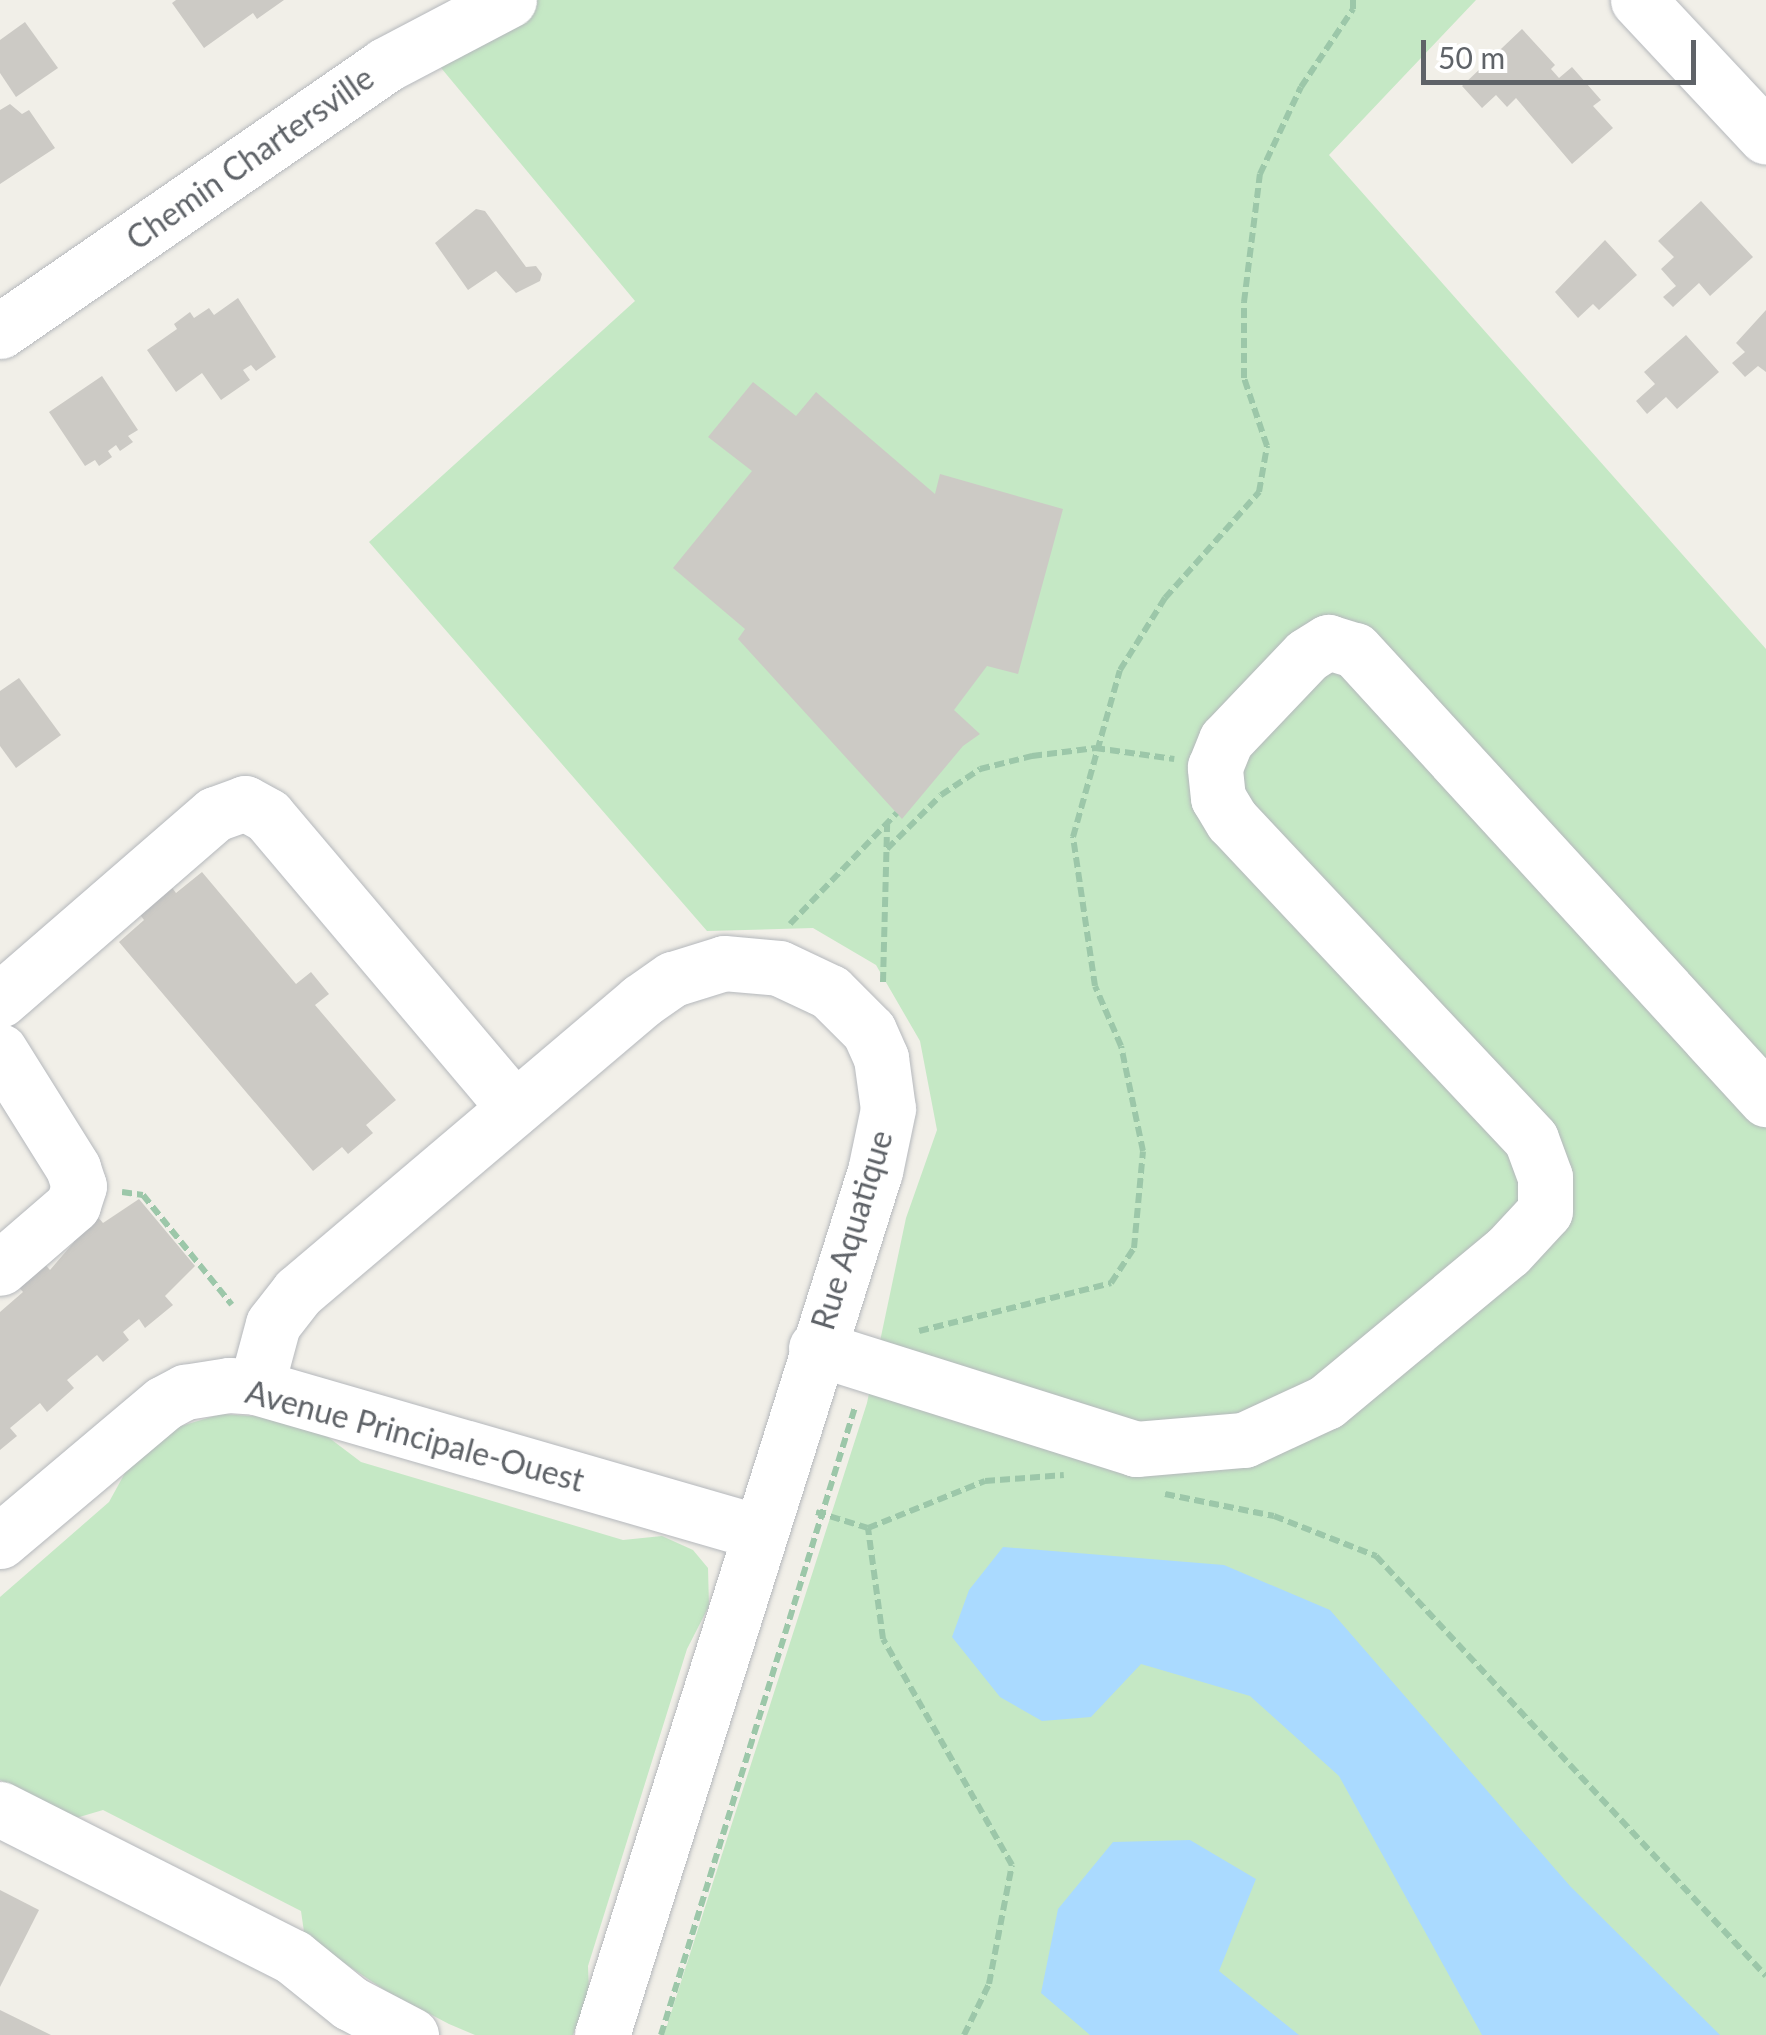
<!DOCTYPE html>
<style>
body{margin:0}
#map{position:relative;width:1766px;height:2035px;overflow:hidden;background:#f1efe8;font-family:Lato,sans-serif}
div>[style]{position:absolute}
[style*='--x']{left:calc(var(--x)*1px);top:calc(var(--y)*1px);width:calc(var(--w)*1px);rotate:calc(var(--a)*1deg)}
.green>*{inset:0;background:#c5e8c5}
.water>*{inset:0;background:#aadaff}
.building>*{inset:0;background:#cccac5}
.path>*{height:6px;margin-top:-3px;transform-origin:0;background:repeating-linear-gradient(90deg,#9cc7a9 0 10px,transparent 0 15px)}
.roads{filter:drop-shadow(0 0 2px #b5b8bc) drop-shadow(0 0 2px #b5b8bc)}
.minor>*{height:55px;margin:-27.5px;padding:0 27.5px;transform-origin:27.5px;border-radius:27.5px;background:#fff}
span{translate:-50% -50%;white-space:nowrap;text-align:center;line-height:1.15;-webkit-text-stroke:10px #fff;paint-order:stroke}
.street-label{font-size:32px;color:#5f6368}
.scale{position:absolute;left:1421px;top:40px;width:275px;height:45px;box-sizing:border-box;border:5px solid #5f6368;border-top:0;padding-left:12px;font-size:30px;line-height:35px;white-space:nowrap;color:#5f6368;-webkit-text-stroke:8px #fff;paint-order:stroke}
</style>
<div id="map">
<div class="green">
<div style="clip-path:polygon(509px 0,1476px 0,1329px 155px,1766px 649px,1766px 2035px,664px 2035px,867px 1403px,906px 1218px,937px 1130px,920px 1041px,876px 965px,813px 928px,707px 931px,369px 542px,635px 301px,422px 45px)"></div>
<div style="clip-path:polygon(221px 1414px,268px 1417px,324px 1434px,361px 1462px,623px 1540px,662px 1536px,693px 1550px,708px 1568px,709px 1606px,687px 1649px,588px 1966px,589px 1991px,573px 2035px,475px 2035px,449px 2024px,386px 1991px,314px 1943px,304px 1932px,301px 1911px,103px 1810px,76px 1818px,0 1780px,0 1597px,109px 1502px,126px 1471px,178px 1427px)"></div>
</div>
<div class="water">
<div style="clip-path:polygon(1003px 1547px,1224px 1565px,1330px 1610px,1570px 1886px,1720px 2035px,1482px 2035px,1339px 1776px,1250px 1696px,1141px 1664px,1091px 1717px,1042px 1721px,1000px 1697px,952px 1637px,969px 1590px)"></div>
<div style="clip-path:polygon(1190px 1840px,1256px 1879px,1219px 1971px,1299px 2035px,1090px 2035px,1041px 1993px,1058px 1909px,1113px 1842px)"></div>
</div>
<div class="building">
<div style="clip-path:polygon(176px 0,284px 0,257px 19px,253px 13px,204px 48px,172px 3px)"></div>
<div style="clip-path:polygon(25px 22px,58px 68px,16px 97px,0 73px,0 40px)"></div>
<div style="clip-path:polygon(1522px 29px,1555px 65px,1551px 69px,1559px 78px,1572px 67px,1601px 100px,1593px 106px,1613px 128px,1572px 164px,1516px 98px,1507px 107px,1496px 95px,1482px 108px,1462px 86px)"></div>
<div style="clip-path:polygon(10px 104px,22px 114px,29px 110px,55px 148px,0 184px,0 110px)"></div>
<div style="clip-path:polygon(1701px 201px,1753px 257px,1710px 296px,1699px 283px,1673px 307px,1663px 297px,1676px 286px,1661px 269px,1674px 257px,1658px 241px)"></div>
<div style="clip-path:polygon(476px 209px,485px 211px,526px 267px,536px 266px,542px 274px,540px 281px,516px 293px,496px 271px,468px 290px,435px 243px)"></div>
<div style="clip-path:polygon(1605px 240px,1637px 275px,1599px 310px,1593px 304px,1578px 318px,1555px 292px)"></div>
<div style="clip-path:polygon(238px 298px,276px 357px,256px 371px,251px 365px,243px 370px,250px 380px,221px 400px,202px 373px,176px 392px,147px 350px,177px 329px,174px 324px,190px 312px,194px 318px,209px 308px,214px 315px)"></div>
<div style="clip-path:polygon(1766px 310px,1766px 372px,1758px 366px,1745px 377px,1732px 363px,1745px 352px,1736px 343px)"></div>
<div style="clip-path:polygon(1686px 335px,1719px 372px,1677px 409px,1666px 397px,1647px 414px,1636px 401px,1655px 384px,1644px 372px)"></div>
<div style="clip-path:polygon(102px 376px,138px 430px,128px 436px,133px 442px,120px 451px,116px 445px,108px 451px,112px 457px,99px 466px,95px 460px,85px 466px,49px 412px)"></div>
<div style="clip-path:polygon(753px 382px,796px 416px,816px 392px,935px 494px,940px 474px,1063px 509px,1018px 674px,987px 666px,954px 710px,980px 734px,963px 746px,902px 819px,738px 639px,745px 629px,673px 568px,752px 471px,708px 437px)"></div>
<div style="clip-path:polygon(19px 678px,61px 735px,16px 768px,0 746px,0 691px)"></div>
<div style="clip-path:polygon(202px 872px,296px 984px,311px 972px,329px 994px,315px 1005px,396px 1100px,366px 1125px,373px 1133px,348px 1154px,342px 1147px,313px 1171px,119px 942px,144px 920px,138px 912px,170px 885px,176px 893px)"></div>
<div style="clip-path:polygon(139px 1199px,195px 1266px,165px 1296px,173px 1305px,145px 1328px,139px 1319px,123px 1332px,129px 1340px,103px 1362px,97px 1355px,67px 1380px,74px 1388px,47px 1412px,40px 1403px,10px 1428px,17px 1436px,0 1450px,0 1312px,23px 1292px,16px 1284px,43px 1262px,50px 1270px,74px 1242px,69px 1239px,97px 1216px,103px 1223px)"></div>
<div style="clip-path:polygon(0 1890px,39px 1910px,0 1987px)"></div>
<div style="clip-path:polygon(0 2010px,51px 2035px,0 2035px)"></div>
</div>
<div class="path">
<div style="--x:887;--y:849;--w:76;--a:-45"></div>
<div style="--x:941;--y:795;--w:47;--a:-33.7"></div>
<div style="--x:980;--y:769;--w:54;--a:-14"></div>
<div style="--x:1032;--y:756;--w:64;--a:-7.2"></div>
<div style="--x:1095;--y:748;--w:80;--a:7.9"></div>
<div style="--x:790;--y:924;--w:154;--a:-46.1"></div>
<div style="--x:883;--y:982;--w:158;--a:-88.5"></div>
<div style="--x:122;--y:1192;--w:21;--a:8"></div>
<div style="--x:143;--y:1195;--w:141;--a:51"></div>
<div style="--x:919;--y:1331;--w:198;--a:-14"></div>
<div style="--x:1111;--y:1283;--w:42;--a:-56.7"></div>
<div style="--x:1134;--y:1248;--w:97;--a:-84.7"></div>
<div style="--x:1143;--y:1151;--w:107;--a:-101.8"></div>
<div style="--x:1121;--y:1046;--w:65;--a:-113.4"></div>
<div style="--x:1095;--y:986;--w:151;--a:-98.4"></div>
<div style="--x:1073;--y:837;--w:173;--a:-74.3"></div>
<div style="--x:1120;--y:670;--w:85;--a:-58"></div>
<div style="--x:1165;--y:598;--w:142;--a:-48.4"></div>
<div style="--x:1259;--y:492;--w:47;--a:-80.1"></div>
<div style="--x:1267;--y:446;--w:72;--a:-108.7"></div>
<div style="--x:1244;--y:378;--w:76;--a:-90"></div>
<div style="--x:1244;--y:302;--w:129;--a:-82.9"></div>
<div style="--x:1260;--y:174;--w:96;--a:-64.8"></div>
<div style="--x:1301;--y:87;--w:94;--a:-56.3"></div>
<div style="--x:1353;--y:9;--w:9;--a:-90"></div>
<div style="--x:1165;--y:1494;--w:111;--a:11.4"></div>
<div style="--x:1274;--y:1516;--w:110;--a:21.4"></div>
<div style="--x:1376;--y:1556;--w:573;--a:47.12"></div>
<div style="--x:816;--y:1512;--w:54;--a:17.1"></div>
<div style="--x:661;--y:2035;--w:657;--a:-72.83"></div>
<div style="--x:964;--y:2035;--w:57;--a:-63.9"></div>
<div style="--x:989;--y:1984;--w:121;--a:-79.1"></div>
<div style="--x:1012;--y:1865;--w:260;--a:-119.7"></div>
<div style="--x:883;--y:1639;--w:112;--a:-97.7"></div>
<div style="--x:868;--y:1528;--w:126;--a:-21.9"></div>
<div style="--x:985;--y:1481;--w:79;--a:-4.3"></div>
</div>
<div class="roads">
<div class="minor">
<div style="--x:1638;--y:0;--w:187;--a:46.9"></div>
<div style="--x:0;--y:331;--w:468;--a:-34.6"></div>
<div style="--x:385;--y:65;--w:140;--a:-27.7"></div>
<div style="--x:0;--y:1000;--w:284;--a:-40.9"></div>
<div style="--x:215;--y:814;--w:32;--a:-20"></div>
<div style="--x:245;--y:803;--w:26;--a:29"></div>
<div style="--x:268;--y:816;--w:382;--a:49.8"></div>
<div style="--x:0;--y:1051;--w:138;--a:58"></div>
<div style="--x:73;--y:1168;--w:19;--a:72"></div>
<div style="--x:79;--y:1186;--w:20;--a:108"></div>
<div style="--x:73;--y:1205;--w:96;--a:139.2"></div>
<div style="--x:816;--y:1348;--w:336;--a:17.5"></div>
<div style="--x:1136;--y:1449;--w:108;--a:-4.8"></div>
<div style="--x:1244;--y:1440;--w:90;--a:-24.9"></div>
<div style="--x:1326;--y:1402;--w:236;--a:-39.7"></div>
<div style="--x:1508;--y:1251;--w:54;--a:-47.2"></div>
<div style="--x:1545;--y:1211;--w:34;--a:-90"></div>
<div style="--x:1545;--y:1177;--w:40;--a:-110.2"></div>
<div style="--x:1531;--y:1139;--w:436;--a:-133.2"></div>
<div style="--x:1232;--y:821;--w:27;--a:-121"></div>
<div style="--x:1218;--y:798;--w:31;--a:-96"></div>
<div style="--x:1215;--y:767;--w:29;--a:-68"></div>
<div style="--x:1226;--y:740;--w:117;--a:-46.4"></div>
<div style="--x:1307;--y:655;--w:25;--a:-32"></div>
<div style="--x:1328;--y:642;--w:28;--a:17"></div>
<div style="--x:1355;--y:650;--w:609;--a:47.53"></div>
<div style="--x:256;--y:1387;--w:65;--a:-74.9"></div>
<div style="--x:273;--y:1324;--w:41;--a:-52"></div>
<div style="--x:298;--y:1292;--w:450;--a:-40.3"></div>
<div style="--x:641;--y:1001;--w:39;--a:-35"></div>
<div style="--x:673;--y:979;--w:53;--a:-17.4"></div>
<div style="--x:724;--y:963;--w:55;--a:5.2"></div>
<div style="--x:779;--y:968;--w:56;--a:25.2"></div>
<div style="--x:830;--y:992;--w:55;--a:45"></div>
<div style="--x:869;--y:1031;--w:30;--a:66"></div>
<div style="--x:881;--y:1058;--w:51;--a:82.2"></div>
<div style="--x:888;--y:1109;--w:63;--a:101.8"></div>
<div style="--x:875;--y:1171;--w:906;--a:107.54"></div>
<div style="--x:0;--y:1541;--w:214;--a:-40.1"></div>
<div style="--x:164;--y:1403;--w:24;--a:-28"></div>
<div style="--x:185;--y:1392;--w:45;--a:-9"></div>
<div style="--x:229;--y:1385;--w:27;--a:4"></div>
<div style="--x:256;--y:1387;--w:523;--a:16.11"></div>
<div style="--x:0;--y:1809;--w:328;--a:26.8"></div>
<div style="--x:293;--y:1957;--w:73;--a:38.9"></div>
<div style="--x:350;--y:2003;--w:69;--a:27.7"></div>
</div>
</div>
<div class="street-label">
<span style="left:250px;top:158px;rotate:-35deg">Chemin Chartersville</span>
<span style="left:852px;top:1230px;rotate:-73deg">Rue Aquatique</span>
<span style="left:415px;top:1436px;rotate:15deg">Avenue Principale-Ouest</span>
</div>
<div class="scale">50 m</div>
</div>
